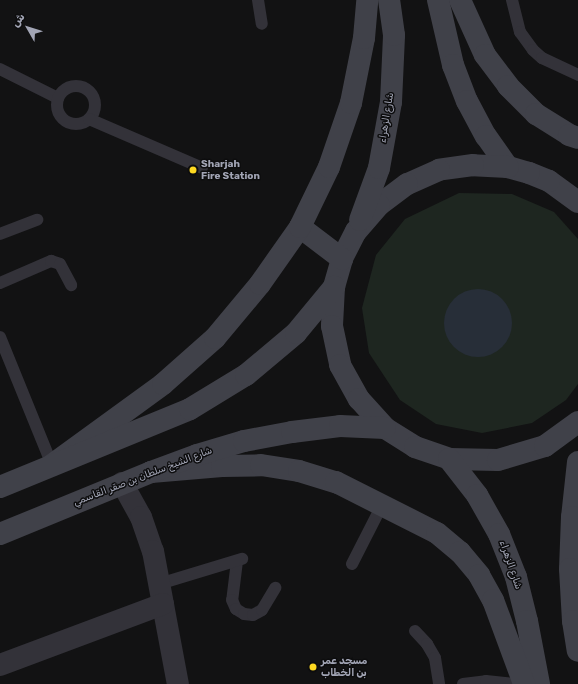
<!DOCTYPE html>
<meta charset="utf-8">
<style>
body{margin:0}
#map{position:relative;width:578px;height:684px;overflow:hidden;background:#121213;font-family:Rubik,Cairo,sans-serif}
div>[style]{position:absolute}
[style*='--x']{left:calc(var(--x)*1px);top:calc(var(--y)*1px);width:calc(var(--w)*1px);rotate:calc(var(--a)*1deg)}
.green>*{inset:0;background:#1e2620}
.water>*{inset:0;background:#272e38}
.round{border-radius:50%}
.service>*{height:12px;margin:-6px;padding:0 6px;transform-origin:6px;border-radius:6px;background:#333239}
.service>.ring{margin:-6px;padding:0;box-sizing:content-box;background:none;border:12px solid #333239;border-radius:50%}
.minor>*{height:22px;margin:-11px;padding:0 11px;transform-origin:11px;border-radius:11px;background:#333239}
.secondary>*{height:22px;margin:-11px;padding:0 11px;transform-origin:11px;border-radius:11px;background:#404149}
.dots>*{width:11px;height:11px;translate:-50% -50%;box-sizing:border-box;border:2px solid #0d0d0e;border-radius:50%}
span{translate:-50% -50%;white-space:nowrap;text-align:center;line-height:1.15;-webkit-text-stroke:3px #0d0d0e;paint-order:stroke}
.street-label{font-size:10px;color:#a2a5b5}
.poi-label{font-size:10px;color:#a2a5b5;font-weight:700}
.left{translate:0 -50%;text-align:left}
.north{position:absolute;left:8px;top:8px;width:40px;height:40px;-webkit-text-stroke:3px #0d0d0e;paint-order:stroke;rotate:309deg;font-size:11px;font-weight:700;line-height:16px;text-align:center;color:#a2a5b5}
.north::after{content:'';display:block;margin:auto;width:14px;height:18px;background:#a2a5b5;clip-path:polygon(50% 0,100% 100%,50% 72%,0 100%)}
</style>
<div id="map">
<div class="green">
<div style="clip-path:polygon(459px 193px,512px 194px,554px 212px,578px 239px,578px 384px,566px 400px,532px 423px,482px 433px,436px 424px,400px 400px,369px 353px,362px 308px,376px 255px,405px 219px)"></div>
</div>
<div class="water">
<div class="round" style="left:444px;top:289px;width:68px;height:68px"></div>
</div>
<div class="service">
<div style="--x:258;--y:0;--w:24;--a:81"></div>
<div style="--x:512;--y:0;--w:33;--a:76"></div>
<div style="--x:520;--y:32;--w:22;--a:54"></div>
<div style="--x:533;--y:50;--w:12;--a:42"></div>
<div style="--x:542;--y:58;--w:40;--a:25"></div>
<div style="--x:0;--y:69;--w:65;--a:26.6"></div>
<div class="ring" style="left:57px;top:86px;width:26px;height:26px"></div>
<div style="--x:89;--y:119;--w:123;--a:23.4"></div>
<div style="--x:0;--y:234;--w:40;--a:-21"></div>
<div style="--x:0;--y:283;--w:56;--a:-23.3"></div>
<div style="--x:51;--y:261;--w:9;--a:18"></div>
<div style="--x:60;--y:264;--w:24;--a:62"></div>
<div style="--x:0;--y:337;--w:138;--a:67.9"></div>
<div style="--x:237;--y:561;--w:39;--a:97"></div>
<div style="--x:232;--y:600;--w:10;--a:66"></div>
<div style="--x:236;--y:609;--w:9;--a:32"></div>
<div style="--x:244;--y:614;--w:9;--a:6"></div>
<div style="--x:253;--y:615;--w:10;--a:-29"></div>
<div style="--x:262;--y:610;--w:26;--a:-59"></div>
<div style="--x:352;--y:564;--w:66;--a:-63"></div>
<div style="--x:159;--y:584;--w:87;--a:-16.8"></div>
<div style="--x:415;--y:631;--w:18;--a:47"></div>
<div style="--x:427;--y:644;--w:16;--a:60"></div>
<div style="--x:435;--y:658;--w:26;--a:81"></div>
<div style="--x:463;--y:684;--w:23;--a:-7"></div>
<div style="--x:486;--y:681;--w:30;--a:6"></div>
</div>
<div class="minor">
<div style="--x:122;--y:483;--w:39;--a:61"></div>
<div style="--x:141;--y:517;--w:36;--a:71"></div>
<div style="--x:153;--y:551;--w:135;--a:79.4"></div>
<div style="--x:0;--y:665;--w:174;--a:-20.5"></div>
</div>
<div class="secondary">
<div style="--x:438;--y:0;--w:67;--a:77"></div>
<div style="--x:453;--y:65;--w:39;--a:69"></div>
<div style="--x:467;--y:101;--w:40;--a:62"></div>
<div style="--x:486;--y:136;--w:38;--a:55"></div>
<div style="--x:460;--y:0;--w:60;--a:65.6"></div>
<div style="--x:485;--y:55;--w:39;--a:53"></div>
<div style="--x:508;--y:86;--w:40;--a:45"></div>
<div style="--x:536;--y:114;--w:39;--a:32"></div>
<div style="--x:569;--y:135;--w:9;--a:18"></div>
<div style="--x:578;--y:202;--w:36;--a:-144"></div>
<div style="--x:549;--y:181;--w:22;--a:-158"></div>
<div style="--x:529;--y:173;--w:22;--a:-164"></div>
<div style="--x:508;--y:167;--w:35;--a:-177"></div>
<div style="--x:473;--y:165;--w:34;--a:172"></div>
<div style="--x:439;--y:170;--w:35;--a:156"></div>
<div style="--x:407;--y:184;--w:35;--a:143"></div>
<div style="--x:379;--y:205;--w:35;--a:131"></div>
<div style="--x:356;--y:231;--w:31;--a:117"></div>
<div style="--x:342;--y:259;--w:29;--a:106"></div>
<div style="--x:334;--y:287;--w:39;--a:93"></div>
<div style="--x:332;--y:326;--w:40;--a:78"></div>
<div style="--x:340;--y:365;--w:39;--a:61"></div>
<div style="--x:359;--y:399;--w:39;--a:48"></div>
<div style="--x:385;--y:428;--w:36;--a:32"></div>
<div style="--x:415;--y:447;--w:36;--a:19"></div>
<div style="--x:449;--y:459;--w:49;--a:1.2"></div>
<div style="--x:498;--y:460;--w:49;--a:-16.6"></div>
<div style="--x:545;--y:446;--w:41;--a:-36"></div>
<div style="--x:360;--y:220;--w:55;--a:-69.9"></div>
<div style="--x:379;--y:168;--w:67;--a:-79.7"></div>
<div style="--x:391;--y:102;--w:67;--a:-87.4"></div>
<div style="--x:394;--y:35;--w:35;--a:-98"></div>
<div style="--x:300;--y:227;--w:53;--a:37.3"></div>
<div style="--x:449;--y:459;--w:46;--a:52.1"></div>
<div style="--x:477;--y:495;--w:45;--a:60.6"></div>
<div style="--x:499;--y:534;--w:46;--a:68.4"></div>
<div style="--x:516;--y:577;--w:45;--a:76"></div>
<div style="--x:527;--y:621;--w:64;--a:79.2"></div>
<div style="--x:578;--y:462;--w:55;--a:96.2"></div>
<div style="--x:572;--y:517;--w:52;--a:92.2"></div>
<div style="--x:570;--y:569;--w:52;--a:86.7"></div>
<div style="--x:573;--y:621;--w:30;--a:81"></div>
<div style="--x:52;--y:465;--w:137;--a:-36.1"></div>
<div style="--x:163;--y:384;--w:69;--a:-41.5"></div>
<div style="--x:215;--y:338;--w:70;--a:-50.2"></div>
<div style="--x:260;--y:284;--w:70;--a:-54.9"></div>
<div style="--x:300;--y:227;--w:67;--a:-64.2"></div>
<div style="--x:329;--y:167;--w:68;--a:-71"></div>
<div style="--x:351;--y:103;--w:66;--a:-78.7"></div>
<div style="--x:364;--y:38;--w:38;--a:-85"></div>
<div style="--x:151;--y:472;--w:71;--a:-4.8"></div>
<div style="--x:222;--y:466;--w:39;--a:-1"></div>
<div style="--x:261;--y:465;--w:38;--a:9"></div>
<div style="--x:299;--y:471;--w:39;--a:17"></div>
<div style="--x:336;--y:482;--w:113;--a:26.8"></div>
<div style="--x:437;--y:533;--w:30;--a:40"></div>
<div style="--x:460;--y:552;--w:30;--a:50"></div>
<div style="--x:479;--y:575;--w:29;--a:61"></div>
<div style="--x:493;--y:600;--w:90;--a:69.7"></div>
<div style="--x:0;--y:487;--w:205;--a:-22.3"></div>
<div style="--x:190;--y:409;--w:66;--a:-31.3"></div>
<div style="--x:246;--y:375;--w:65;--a:-40"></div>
<div style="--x:296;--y:333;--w:60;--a:-50.4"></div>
<div style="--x:0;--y:534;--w:163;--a:-22.3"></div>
<div style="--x:151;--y:472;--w:49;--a:-20.3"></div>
<div style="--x:197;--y:455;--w:49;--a:-16.6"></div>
<div style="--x:244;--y:441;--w:49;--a:-10.6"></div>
<div style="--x:292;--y:432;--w:48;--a:-7.1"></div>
<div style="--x:340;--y:426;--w:45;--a:2.5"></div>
</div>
<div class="dots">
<div style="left:193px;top:170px;background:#fdd821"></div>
<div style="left:313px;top:667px;background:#fdd821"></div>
</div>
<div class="street-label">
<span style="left:387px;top:118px;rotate:-81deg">شارع الزهراء</span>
<span style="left:143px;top:477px;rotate:-21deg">شارع الشيخ سلطان بن صقر القاسمي</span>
<span style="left:510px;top:565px;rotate:71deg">شارع الزهراء</span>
</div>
<div class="poi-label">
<span class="left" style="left:201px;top:170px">Sharjah<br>Fire Station</span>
<span class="left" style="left:321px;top:667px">مسجد عمر<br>بن الخطاب</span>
</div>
<div class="north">ش</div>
</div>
